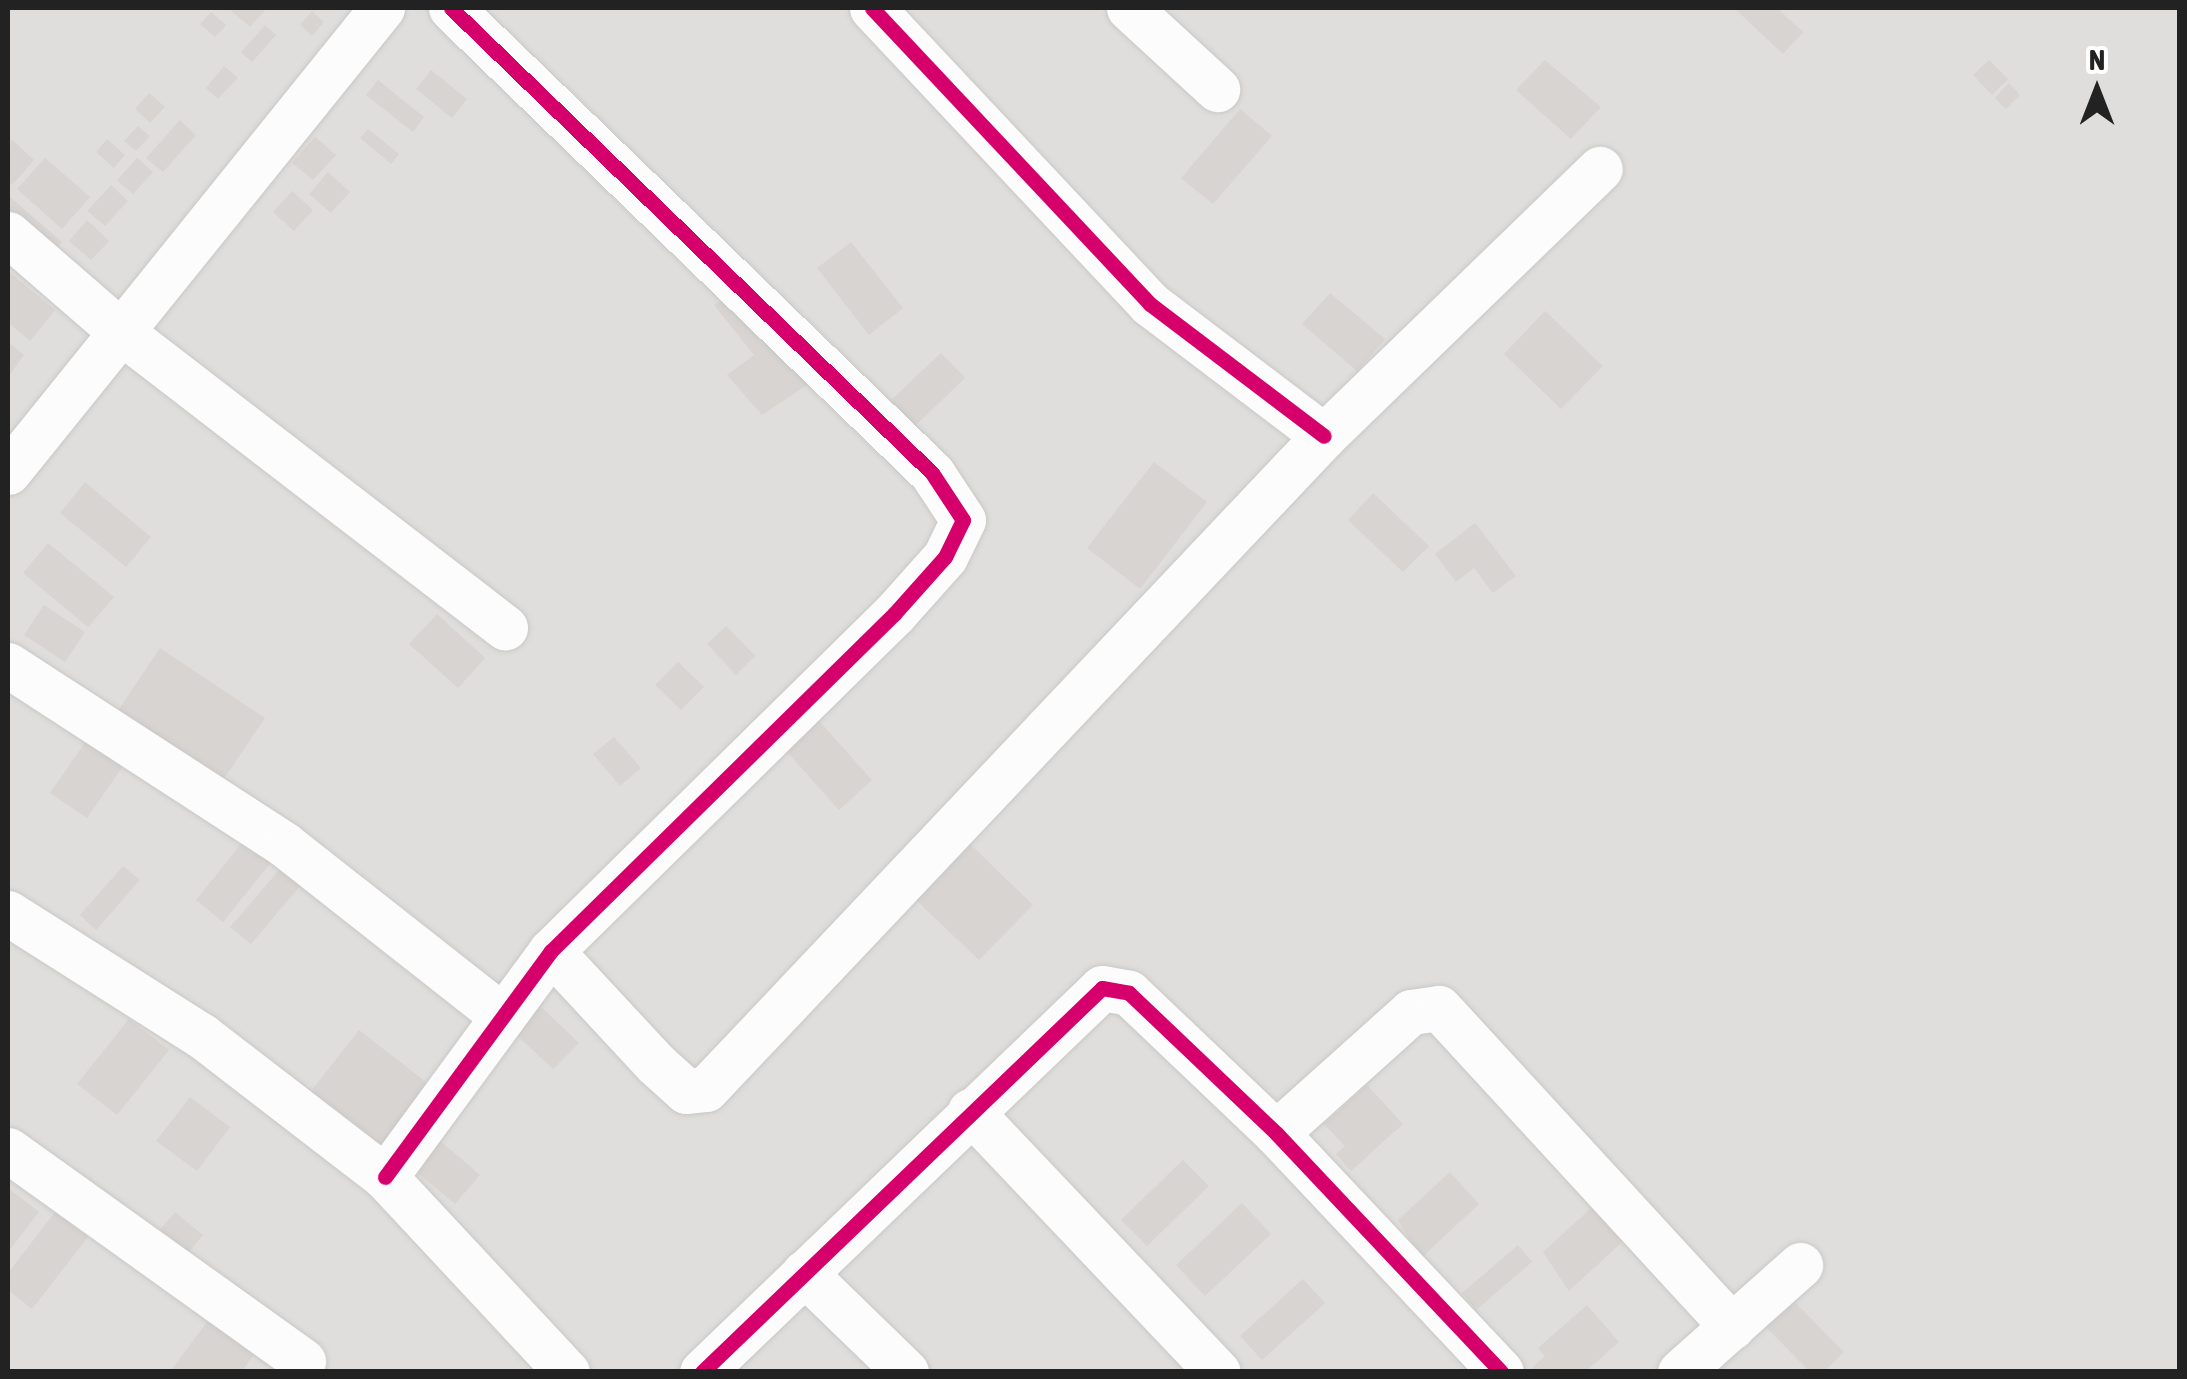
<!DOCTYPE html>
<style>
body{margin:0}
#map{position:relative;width:2187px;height:1379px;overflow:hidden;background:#f0eeeb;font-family:"Asap Condensed",sans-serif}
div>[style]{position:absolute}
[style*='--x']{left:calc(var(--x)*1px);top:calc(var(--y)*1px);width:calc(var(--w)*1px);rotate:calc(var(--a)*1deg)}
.residential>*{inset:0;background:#dfdedc}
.building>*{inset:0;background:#d7d4d2}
.roads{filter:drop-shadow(0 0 2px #c9c8c7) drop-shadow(0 0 2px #c9c8c7)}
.minor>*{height:45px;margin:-22.5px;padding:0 22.5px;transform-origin:22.5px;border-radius:22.5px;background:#fdfcfc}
.cycleway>*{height:15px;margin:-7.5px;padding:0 7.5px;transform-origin:7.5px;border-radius:7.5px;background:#d6006c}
span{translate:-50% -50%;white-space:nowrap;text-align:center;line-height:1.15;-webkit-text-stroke:8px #fff;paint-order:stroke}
.frame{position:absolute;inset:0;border:10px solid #222;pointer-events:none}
.north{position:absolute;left:2047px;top:40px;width:100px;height:100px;-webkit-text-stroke:8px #fff;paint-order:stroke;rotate:0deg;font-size:28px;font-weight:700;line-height:40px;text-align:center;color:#222}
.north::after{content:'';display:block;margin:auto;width:35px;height:45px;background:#222;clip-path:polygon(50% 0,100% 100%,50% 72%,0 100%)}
</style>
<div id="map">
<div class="residential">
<div style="clip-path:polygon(8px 8px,2179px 8px,2179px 1371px,8px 1371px)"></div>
</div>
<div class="building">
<div style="clip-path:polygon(228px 8px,262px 8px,265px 10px,250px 27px)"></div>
<div style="clip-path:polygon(1734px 8px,1777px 8px,1803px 32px,1783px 54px)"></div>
<div style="clip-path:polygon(312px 11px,324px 22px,312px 36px,300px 25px)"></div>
<div style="clip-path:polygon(211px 12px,226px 25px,215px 37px,200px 24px)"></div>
<div style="clip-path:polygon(265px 25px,276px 35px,252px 62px,241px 52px)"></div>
<div style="clip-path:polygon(1545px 60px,1601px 107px,1571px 139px,1516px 90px)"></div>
<div style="clip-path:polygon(1989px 60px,2008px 79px,1992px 95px,1973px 75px)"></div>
<div style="clip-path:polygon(224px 66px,238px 78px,218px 99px,206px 88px)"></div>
<div style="clip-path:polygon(431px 70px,467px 99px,452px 118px,416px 89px)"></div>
<div style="clip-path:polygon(378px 80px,424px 117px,413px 132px,366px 95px)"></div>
<div style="clip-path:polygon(2009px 83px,2020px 95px,2006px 109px,1995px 98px)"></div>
<div style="clip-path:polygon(149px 93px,165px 107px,150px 123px,135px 109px)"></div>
<div style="clip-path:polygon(1240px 109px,1272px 136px,1213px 204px,1181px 178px)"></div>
<div style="clip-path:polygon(180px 120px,196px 135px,163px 172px,146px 158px)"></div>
<div style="clip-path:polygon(138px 126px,150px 136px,136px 151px,124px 141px)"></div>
<div style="clip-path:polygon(368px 129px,399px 154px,391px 164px,360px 138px)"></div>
<div style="clip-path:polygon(315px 137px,336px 155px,313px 180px,292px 163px)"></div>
<div style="clip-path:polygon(11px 139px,34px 160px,12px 185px,8px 181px)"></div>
<div style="clip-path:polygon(107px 139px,125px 155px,114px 168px,96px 152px)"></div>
<div style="clip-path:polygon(45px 158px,90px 197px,62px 229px,17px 189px)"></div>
<div style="clip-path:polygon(137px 158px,153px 172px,133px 194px,117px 180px)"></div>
<div style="clip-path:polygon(328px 172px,350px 192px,331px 213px,309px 194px)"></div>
<div style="clip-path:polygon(111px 185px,128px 201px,105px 226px,87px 211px)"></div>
<div style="clip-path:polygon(292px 191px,313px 210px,294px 231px,273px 212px)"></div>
<div style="clip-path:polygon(9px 196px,62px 242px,43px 264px,8px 233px)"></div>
<div style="clip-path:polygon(87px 220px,109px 241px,91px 260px,69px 241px)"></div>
<div style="clip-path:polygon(851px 242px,903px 308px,869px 335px,817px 268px)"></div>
<div style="clip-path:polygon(8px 271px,55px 310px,30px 341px,8px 322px)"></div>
<div style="clip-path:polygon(741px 288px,827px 372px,762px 415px,727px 375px,754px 355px,714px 305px)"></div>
<div style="clip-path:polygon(1330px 293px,1385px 339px,1357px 371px,1302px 324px)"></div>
<div style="clip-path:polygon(1545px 311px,1603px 366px,1561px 409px,1504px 354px)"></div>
<div style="clip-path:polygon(8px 342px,24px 355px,8px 377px)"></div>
<div style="clip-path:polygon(941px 353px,965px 378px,915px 426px,890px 401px)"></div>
<div style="clip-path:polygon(1154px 462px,1207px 502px,1140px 589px,1087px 548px)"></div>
<div style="clip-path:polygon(85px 482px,151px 537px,126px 567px,60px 513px)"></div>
<div style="clip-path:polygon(1373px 493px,1429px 546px,1403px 572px,1348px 520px)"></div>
<div style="clip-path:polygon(1475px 523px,1516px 576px,1493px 593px,1474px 568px,1456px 582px,1435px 554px)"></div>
<div style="clip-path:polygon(48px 543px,114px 597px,88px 627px,23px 573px)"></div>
<div style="clip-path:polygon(44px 605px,85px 632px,65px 662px,24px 635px)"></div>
<div style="clip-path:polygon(437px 614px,485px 658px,458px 688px,409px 644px)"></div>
<div style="clip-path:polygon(726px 626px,755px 656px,736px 675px,707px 644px)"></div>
<div style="clip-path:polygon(160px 648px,265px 718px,219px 786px,115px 715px)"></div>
<div style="clip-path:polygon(678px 662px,704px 687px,681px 710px,655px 685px)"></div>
<div style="clip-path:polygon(811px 712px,872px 780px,839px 810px,778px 742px)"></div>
<div style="clip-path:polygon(91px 734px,128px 759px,87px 818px,50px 793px)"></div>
<div style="clip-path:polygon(614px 737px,641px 768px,620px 786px,593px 754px)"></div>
<div style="clip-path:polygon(250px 833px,277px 855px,223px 922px,196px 900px)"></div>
<div style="clip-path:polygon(970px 844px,1033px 905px,979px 960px,916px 900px)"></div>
<div style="clip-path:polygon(286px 862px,306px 879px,251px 944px,230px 927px)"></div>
<div style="clip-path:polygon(123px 866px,140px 880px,96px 930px,80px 915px)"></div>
<div style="clip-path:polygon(536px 1002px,579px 1043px,553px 1069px,510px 1029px)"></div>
<div style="clip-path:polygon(129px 1019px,169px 1050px,117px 1115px,77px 1084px)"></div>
<div style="clip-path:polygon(359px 1030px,435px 1089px,385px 1153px,308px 1095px)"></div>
<div style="clip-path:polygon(1367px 1085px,1403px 1124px,1351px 1171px,1336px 1154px,1345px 1146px,1324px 1124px)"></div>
<div style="clip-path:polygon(190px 1097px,230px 1127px,197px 1171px,156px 1141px)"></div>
<div style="clip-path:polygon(438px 1139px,480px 1175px,455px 1204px,413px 1169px)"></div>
<div style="clip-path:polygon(1183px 1160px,1209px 1186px,1147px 1246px,1121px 1220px)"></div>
<div style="clip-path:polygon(1450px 1172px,1479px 1204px,1421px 1258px,1398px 1220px)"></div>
<div style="clip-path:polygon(8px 1188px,39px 1212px,8px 1252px)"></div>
<div style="clip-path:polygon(1601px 1199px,1632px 1233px,1569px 1291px,1543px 1252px)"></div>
<div style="clip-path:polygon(1242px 1203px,1271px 1234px,1205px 1296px,1176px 1265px)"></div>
<div style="clip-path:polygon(55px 1212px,88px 1237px,32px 1309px,8px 1290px,8px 1273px)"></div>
<div style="clip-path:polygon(175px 1212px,203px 1235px,178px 1265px,150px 1241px)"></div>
<div style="clip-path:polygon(1518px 1245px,1532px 1262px,1476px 1310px,1462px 1293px)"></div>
<div style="clip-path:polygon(1303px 1279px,1325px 1303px,1262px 1360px,1240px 1336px)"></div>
<div style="clip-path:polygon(1788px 1295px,1844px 1352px,1823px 1372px,1810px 1372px,1760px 1321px)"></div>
<div style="clip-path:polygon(1587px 1305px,1619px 1342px,1585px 1372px,1528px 1372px,1545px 1356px,1538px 1348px)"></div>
<div style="clip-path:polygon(209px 1319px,255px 1353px,241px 1372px,170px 1372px)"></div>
</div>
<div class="roads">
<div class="minor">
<div style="--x:872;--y:8;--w:406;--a:46.8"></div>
<div style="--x:1150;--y:304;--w:218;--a:37.2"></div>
<div style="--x:1129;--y:8;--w:120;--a:42.6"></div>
<div style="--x:8;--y:234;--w:148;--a:40.9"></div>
<div style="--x:120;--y:331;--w:486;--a:37.6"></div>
<div style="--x:8;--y:472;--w:596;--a:-51.13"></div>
<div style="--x:8;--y:665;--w:330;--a:33"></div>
<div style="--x:285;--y:845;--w:273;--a:38.2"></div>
<div style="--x:8;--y:913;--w:230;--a:32.4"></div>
<div style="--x:202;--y:1036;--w:231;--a:37.6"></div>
<div style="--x:385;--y:1177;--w:267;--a:47"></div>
<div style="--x:551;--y:951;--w:154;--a:47.1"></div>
<div style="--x:656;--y:1064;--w:40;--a:42"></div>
<div style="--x:686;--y:1091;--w:20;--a:-6"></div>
<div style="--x:706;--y:1089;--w:899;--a:-46.58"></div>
<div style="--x:1324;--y:436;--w:384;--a:-44.1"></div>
<div style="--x:970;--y:1111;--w:360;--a:46.5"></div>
<div style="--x:1276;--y:1133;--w:181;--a:-41.9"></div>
<div style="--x:1411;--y:1012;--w:28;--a:-8"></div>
<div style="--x:1439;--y:1008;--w:433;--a:47.4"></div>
<div style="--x:8;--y:1150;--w:363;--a:35.6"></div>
<div style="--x:385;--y:1177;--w:280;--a:-53.7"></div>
<div style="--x:551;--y:951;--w:481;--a:-44.5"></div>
<div style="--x:894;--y:614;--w:76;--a:-48.2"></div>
<div style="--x:945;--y:557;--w:41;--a:-64.1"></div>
<div style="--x:963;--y:520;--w:56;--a:-123.4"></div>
<div style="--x:932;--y:473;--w:669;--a:-135.97"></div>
<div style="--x:804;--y:1273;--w:142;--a:44.1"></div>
<div style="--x:702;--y:1372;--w:554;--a:-43.83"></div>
<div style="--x:1102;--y:988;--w:27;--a:10"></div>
<div style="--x:1129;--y:993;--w:203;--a:43.6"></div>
<div style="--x:1276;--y:1133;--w:328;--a:46.7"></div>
<div style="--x:1680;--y:1372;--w:161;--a:-41.7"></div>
</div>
</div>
<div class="cycleway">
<div style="--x:872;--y:8;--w:406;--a:46.8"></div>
<div style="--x:1150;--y:304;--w:218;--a:37.2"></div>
<div style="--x:385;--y:1177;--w:280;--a:-53.7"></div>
<div style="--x:551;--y:951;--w:481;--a:-44.5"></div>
<div style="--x:894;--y:614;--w:76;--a:-48.2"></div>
<div style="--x:945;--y:557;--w:41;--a:-64.1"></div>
<div style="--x:963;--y:520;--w:56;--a:-123.4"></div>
<div style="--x:932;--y:473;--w:669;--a:-135.97"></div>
<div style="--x:702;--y:1372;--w:554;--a:-43.83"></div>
<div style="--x:1102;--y:988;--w:27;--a:10"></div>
<div style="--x:1129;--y:993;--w:203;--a:43.6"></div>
<div style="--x:1276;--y:1133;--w:328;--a:46.7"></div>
</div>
<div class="frame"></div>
<div class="north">N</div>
</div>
